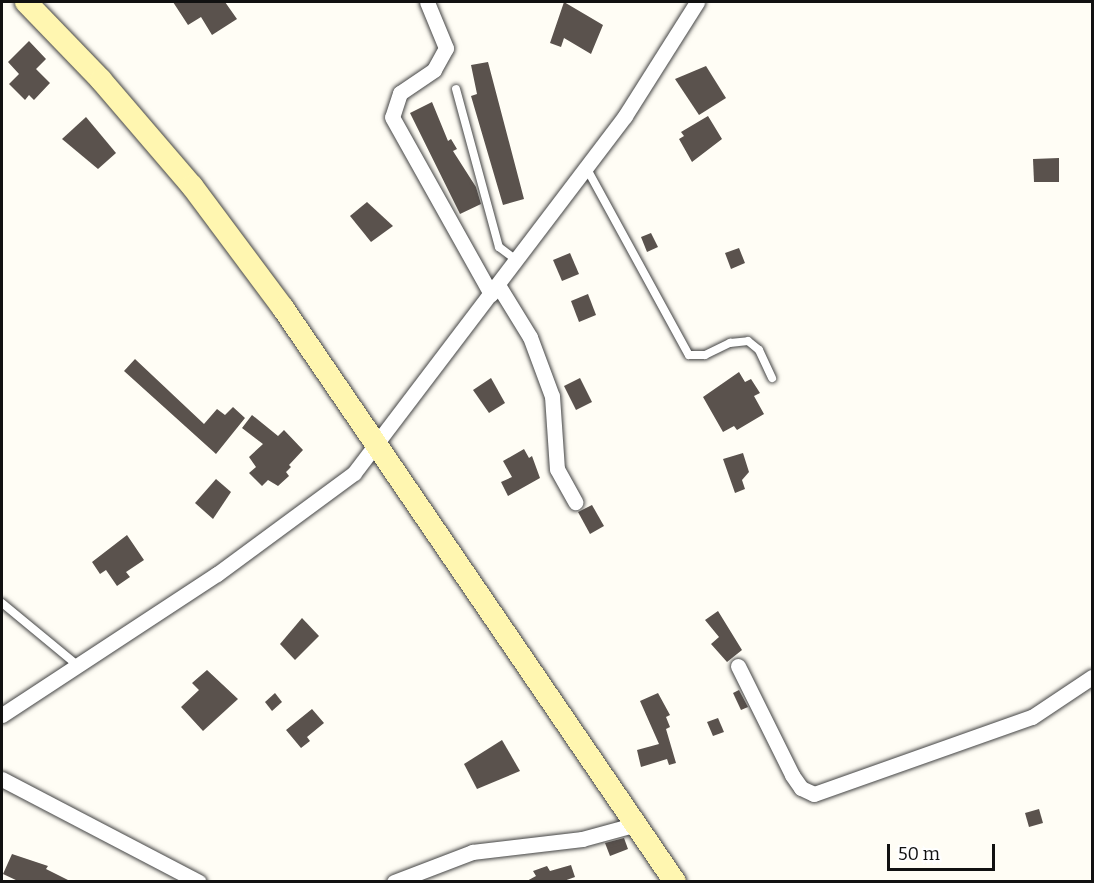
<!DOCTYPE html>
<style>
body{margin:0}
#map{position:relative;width:1094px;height:883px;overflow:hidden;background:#fffdf5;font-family:Bitter,serif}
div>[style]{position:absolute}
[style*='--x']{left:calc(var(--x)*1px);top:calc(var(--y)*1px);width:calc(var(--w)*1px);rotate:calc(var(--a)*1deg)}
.building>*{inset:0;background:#5a524d}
.roads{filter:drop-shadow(0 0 2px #444) drop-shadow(0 0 2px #444)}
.lane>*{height:8px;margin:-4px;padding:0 4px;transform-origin:4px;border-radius:4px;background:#fff}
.street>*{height:15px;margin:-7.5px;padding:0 7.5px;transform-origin:7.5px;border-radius:7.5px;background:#fff}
.secondary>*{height:22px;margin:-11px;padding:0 11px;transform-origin:11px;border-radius:11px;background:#fff6b0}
span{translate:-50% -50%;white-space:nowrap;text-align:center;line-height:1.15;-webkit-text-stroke:6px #fff;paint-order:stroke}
.frame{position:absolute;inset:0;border:3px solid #111;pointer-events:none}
.scale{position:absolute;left:887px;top:844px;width:108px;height:27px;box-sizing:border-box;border:3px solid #111;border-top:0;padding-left:8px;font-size:18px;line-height:21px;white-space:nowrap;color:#111;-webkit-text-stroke:4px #fff;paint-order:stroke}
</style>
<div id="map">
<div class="building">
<div style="clip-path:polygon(173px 2px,225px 2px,237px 19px,212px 35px,201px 17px,188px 25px)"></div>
<div style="clip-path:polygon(564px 2px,603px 25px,591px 54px,564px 38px,561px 47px,550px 43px)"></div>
<div style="clip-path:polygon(29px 41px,46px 59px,36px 69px,50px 83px,34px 100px,29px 95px,25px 100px,9px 84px,19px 74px,8px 62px)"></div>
<div style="clip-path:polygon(488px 62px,524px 199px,503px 205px,471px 96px,477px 94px,471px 65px)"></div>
<div style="clip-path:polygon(706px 66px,726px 98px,699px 115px,675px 79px)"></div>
<div style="clip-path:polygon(432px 102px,448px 141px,451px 139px,457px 149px,453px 151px,476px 187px,481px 204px,460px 214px,410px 113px)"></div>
<div style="clip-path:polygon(708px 116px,722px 139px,692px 162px,679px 139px,684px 136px,681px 132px)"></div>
<div style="clip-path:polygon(86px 117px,116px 153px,98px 169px,62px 139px)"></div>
<div style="clip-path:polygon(1059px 158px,1059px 182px,1034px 182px,1033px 159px)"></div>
<div style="clip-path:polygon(367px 202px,393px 226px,371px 242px,350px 216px)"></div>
<div style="clip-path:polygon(651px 233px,658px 247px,647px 252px,641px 237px)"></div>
<div style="clip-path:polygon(739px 248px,745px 263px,731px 269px,725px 253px)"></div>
<div style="clip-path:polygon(570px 253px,579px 274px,562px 281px,553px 260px)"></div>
<div style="clip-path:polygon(588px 294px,596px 315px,579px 322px,571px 301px)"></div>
<div style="clip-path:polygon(135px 359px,204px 424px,217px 409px,225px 415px,233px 407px,245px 418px,216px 454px,124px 371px)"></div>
<div style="clip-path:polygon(739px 372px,745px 382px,751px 379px,760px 393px,754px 396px,764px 414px,737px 430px,734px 426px,723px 432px,703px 397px)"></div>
<div style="clip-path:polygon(491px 378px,505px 403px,489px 413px,473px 390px)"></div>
<div style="clip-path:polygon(580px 378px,592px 402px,576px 410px,564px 386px)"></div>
<div style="clip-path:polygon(252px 415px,278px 436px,284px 430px,303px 450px,289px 465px,291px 467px,286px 472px,289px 476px,278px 486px,268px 480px,262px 486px,249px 473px,256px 467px,249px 457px,263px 444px,242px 428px)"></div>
<div style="clip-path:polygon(524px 449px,529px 458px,532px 456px,540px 478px,508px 496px,501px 482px,512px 477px,503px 461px)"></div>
<div style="clip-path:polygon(743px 453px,749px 472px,742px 480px,745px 489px,735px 493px,723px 459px)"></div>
<div style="clip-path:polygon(216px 479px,231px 492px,213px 519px,195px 503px)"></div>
<div style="clip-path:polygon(592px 505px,604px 526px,590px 534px,578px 512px)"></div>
<div style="clip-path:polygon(127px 535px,144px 560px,126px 572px,130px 577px,117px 586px,106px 570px,100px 574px,92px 562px)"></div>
<div style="clip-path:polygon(718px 611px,742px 650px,727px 662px,711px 644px,719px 637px,705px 620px)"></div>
<div style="clip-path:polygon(302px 618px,319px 636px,295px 660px,280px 644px)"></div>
<div style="clip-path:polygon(207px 670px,238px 699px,203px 731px,181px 707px,199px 690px,192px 683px)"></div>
<div style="clip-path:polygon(739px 690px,748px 707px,741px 710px,733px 693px)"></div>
<div style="clip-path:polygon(275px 693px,282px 702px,272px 711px,265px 702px)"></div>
<div style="clip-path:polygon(658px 693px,670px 715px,666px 717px,670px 727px,666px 729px,676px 763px,669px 765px,667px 759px,641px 767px,637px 750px,659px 744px,640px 701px)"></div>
<div style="clip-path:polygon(312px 709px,324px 723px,307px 737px,310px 741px,301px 748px,286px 730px)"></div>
<div style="clip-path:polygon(718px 718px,724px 732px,713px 736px,707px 722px)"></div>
<div style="clip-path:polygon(502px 740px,520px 771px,477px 789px,464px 764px)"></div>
<div style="clip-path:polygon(1039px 809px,1043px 823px,1029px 827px,1025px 813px)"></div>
<div style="clip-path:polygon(624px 838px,628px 849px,610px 856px,605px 843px)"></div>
<div style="clip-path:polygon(12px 854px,48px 866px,46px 869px,72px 882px,20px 882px,3px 874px)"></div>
<div style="clip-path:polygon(571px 865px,575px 877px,561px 882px,525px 882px,536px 876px,533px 871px,547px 866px,550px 871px)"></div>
</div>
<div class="roads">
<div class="lane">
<div style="--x:456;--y:89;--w:164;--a:74.8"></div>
<div style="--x:499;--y:247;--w:21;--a:37"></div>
<div style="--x:587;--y:169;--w:212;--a:61.3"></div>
<div style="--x:689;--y:355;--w:16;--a:0"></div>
<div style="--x:705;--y:355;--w:28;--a:-26"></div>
<div style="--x:730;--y:343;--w:18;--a:-6"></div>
<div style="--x:748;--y:341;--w:14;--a:39"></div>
<div style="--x:759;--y:350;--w:31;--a:65"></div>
<div style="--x:2;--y:603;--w:96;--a:39.5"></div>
</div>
<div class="street">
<div style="--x:427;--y:2;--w:50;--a:67.6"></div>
<div style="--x:446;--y:48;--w:25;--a:119"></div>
<div style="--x:434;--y:70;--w:41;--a:145.9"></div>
<div style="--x:400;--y:93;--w:25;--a:108"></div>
<div style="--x:392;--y:117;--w:203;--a:60.8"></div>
<div style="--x:498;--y:285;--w:61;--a:58.4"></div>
<div style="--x:530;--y:337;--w:63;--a:69.6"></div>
<div style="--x:552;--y:396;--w:73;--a:86.1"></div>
<div style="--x:557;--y:469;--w:38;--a:61"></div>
<div style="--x:738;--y:666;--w:122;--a:63.6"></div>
<div style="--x:792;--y:775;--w:16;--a:55"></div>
<div style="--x:801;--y:788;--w:14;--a:25"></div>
<div style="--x:814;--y:794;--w:231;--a:-19.5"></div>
<div style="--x:1032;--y:717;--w:72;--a:-33.7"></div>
<div style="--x:2;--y:715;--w:257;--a:-33.3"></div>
<div style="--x:217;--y:574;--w:170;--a:-36.4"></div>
<div style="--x:354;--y:473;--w:448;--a:-52.8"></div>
<div style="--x:625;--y:116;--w:135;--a:-57.7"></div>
<div style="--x:2;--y:779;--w:222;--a:27.6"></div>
<div style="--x:394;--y:882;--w:84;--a:-21"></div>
<div style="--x:472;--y:852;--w:111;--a:-6.7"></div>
<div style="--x:582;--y:839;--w:57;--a:-15.3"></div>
</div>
<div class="secondary">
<div style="--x:26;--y:2;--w:108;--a:46.1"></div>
<div style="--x:101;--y:80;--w:140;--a:49.4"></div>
<div style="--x:192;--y:186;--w:152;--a:53.3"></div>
<div style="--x:283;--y:308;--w:695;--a:55.67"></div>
</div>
</div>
<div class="frame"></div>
<div class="scale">50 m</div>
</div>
